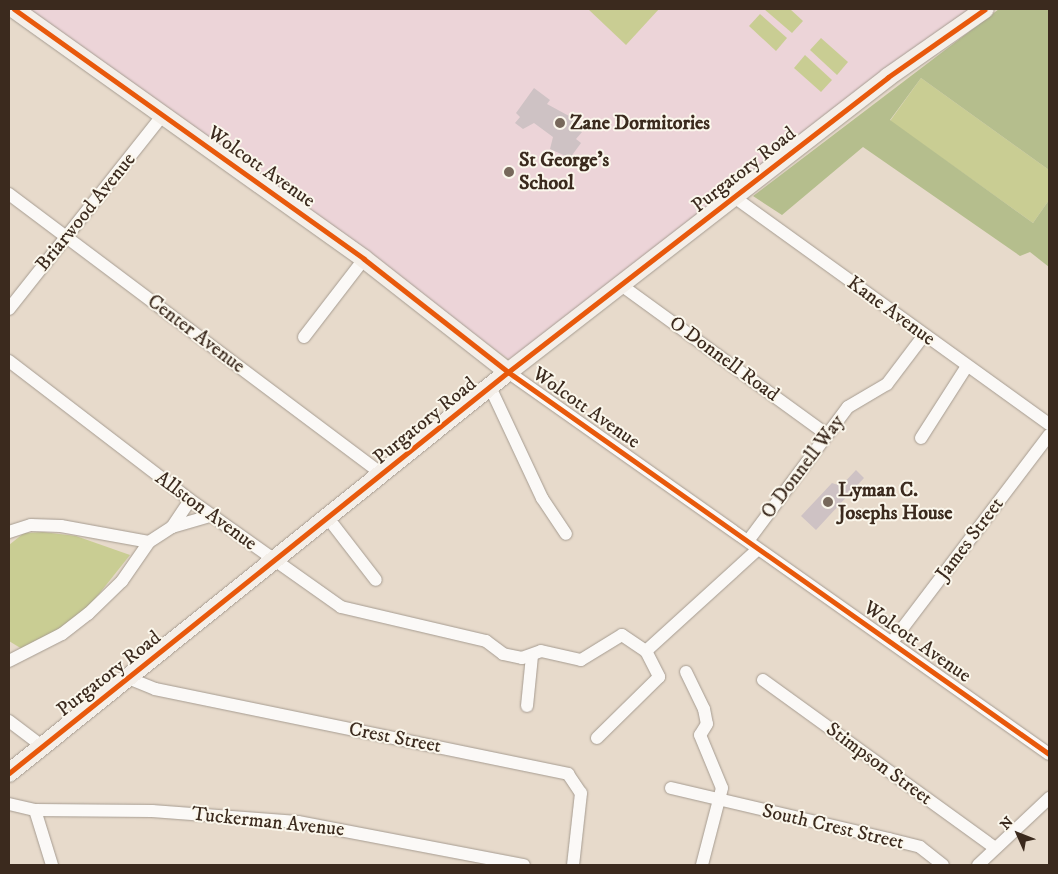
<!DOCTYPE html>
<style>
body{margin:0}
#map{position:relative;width:1058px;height:874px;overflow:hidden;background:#e7dacb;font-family:"IM FELL DW Pica",serif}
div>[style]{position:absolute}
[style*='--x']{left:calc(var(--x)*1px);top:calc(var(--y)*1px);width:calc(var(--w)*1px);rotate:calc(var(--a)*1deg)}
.built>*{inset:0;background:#ecd4d8}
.green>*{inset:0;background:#c9cd93}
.forest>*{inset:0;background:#b5be8d}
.building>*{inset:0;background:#cec2c4}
.roads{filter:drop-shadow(0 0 1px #a69c91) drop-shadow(0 0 1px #a69c91)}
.street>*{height:12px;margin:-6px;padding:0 6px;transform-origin:6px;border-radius:6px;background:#fbf9f7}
.secondary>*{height:18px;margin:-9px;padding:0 9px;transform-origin:9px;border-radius:9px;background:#f4efe9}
.cycleway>*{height:5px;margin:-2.5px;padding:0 2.5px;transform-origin:2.5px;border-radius:2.5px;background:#e8590c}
.dots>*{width:14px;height:14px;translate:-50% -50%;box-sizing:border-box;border:2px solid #fbf7ec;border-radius:50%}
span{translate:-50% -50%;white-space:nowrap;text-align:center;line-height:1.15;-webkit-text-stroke:4px #fbf7ec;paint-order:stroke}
.poi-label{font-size:20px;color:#3b2a1e;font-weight:700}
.left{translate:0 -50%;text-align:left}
.street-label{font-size:20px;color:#3b2a1e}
.frame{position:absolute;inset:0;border:10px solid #3b2a1e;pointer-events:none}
.north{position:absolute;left:993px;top:809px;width:50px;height:50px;-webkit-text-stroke:4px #fbf7ec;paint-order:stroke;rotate:314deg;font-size:14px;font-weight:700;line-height:20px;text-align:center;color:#3b2a1e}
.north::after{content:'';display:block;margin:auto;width:18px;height:22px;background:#3b2a1e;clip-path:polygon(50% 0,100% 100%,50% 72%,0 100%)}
</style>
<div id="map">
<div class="built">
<div style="clip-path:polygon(28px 9px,985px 9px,510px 360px)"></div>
</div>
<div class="green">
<div style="clip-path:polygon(588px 9px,659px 9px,626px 45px)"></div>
<div style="clip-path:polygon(764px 9px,790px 9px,803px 21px,792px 33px)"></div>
<div style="clip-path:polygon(760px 14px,787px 38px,776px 51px,749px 26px)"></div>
<div style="clip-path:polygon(821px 38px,848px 62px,837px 75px,810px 50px)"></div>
<div style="clip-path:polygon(805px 55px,832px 80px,821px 92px,794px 68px)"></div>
<div style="clip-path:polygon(921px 78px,1049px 170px,1049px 200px,1033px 223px,890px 121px)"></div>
<div style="clip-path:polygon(43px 532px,76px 536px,130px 555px,87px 609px,57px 632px,22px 649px,9px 641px,9px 545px,24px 533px)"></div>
</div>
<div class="forest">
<div style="clip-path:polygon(999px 9px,1049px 9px,1049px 170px,921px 78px,890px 120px,1033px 223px,1049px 200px,1049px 267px,1030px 252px,1020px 256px,863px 147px,782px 215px,753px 196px)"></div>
</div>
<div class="building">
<div style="clip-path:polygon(534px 88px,550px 100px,547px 104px,580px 122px,576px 128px,582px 132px,576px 139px,581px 143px,570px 158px,550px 149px,553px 137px,534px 123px,523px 129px,515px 123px,520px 117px,516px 113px)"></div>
<div style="clip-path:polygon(856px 470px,864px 478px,816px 530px,801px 516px,832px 483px,841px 486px)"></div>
</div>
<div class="roads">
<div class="street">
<div style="--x:9;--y:194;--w:466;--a:36.9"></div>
<div style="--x:734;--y:197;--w:388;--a:35.8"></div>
<div style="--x:621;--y:285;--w:253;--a:36"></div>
<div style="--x:9;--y:309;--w:246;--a:-51.6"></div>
<div style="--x:304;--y:337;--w:98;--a:-52.4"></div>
<div style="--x:9;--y:361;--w:228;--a:37.5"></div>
<div style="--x:190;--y:500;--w:185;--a:35.3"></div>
<div style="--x:341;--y:607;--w:149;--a:13.2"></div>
<div style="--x:486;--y:641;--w:21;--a:37"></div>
<div style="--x:503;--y:654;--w:19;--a:12"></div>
<div style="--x:522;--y:658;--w:20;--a:-20"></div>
<div style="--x:541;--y:651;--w:41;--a:12.7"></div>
<div style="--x:581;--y:660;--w:48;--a:-31.4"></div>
<div style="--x:622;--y:635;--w:29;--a:34"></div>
<div style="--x:646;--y:651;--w:29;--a:63"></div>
<div style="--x:659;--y:677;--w:87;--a:135.5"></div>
<div style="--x:508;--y:372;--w:662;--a:35.23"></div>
<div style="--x:490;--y:387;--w:123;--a:64.9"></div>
<div style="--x:542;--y:498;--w:43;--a:56.3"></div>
<div style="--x:921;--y:438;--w:85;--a:-57.4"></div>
<div style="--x:328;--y:518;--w:78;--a:52.3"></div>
<div style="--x:172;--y:527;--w:32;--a:-56"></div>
<div style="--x:9;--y:532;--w:23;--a:-18"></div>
<div style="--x:31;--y:525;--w:30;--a:2"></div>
<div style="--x:61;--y:526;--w:89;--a:10.3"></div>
<div style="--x:748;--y:541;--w:167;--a:-53.3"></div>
<div style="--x:848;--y:407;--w:45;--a:-30.5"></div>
<div style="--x:887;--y:384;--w:61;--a:-52.9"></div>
<div style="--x:892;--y:642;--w:260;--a:-52.8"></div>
<div style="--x:646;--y:651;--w:151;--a:-42.3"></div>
<div style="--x:9;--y:661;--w:59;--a:-27"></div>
<div style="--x:62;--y:634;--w:33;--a:-38"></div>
<div style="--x:88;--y:614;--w:47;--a:-44.1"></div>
<div style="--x:122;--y:581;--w:47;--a:-55.3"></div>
<div style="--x:149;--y:542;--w:27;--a:-33"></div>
<div style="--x:172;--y:527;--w:43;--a:-16.3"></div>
<div style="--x:686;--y:672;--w:41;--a:64.1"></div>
<div style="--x:704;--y:709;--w:15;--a:79"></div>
<div style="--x:707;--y:724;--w:13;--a:122"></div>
<div style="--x:700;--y:735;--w:57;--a:67.5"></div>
<div style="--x:722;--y:788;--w:80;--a:104.6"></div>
<div style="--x:128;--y:678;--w:29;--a:22"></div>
<div style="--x:155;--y:689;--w:422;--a:11.6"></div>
<div style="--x:568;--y:774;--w:23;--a:56"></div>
<div style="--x:581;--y:793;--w:72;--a:96.3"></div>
<div style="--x:763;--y:680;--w:286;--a:35.9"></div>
<div style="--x:527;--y:706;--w:50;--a:-84.3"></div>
<div style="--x:9;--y:721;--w:41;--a:37.1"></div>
<div style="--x:671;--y:788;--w:224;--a:13.2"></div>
<div style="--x:889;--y:839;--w:32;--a:14"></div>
<div style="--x:920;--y:847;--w:29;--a:38"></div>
<div style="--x:9;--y:804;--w:27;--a:13"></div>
<div style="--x:35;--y:810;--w:117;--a:0.5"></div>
<div style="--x:152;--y:811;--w:146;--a:4.3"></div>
<div style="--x:298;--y:822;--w:230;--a:10.8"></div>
<div style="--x:35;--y:810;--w:58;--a:72.8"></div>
<div style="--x:978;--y:865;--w:98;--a:-43.3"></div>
</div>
<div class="secondary">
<div style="--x:14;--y:9;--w:430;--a:35.5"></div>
<div style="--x:364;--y:259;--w:183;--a:38.1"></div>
<div style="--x:9;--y:773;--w:640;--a:-38.79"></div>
<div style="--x:508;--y:372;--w:481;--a:-37.8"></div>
<div style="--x:888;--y:77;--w:118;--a:-35"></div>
</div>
</div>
<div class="cycleway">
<div style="--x:14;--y:9;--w:430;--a:35.5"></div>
<div style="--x:364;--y:259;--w:183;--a:38.1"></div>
<div style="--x:508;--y:372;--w:662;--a:35.23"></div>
<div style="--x:9;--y:773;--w:640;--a:-38.79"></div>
<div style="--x:508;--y:372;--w:481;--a:-37.8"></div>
<div style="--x:888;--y:77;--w:118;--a:-35"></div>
</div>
<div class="dots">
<div style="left:560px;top:123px;background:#77685b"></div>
<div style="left:509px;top:172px;background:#77685b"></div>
<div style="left:828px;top:502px;background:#77685b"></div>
</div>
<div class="poi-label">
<span class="left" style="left:570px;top:123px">Zane Dormitories</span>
<span class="left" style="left:519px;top:172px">St George's<br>School</span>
<span class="left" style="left:838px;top:502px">Lyman C.<br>Josephs House</span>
</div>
<div class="street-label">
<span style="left:261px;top:167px;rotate:35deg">Wolcott Avenue</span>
<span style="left:744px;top:170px;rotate:-38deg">Purgatory Road</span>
<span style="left:86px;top:212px;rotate:-51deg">Briarwood Avenue</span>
<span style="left:891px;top:311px;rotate:36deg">Kane Avenue</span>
<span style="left:196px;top:334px;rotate:37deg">Center Avenue</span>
<span style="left:724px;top:359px;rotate:36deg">O Donnell Road</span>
<span style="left:586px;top:408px;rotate:35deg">Wolcott Avenue</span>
<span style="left:425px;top:421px;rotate:-39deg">Purgatory Road</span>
<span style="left:803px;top:467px;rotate:-53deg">O Donnell Way</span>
<span style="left:206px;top:511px;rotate:36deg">Allston Avenue</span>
<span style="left:970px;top:539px;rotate:-53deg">James Street</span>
<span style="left:917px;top:642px;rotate:35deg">Wolcott Avenue</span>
<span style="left:109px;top:674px;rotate:-38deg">Purgatory Road</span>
<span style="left:395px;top:738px;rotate:11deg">Crest Street</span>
<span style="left:879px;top:764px;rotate:36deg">Stimpson Street</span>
<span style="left:268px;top:822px;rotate:6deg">Tuckerman Avenue</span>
<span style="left:833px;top:827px;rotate:13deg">South Crest Street</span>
</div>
<div class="frame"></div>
<div class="north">N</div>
</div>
